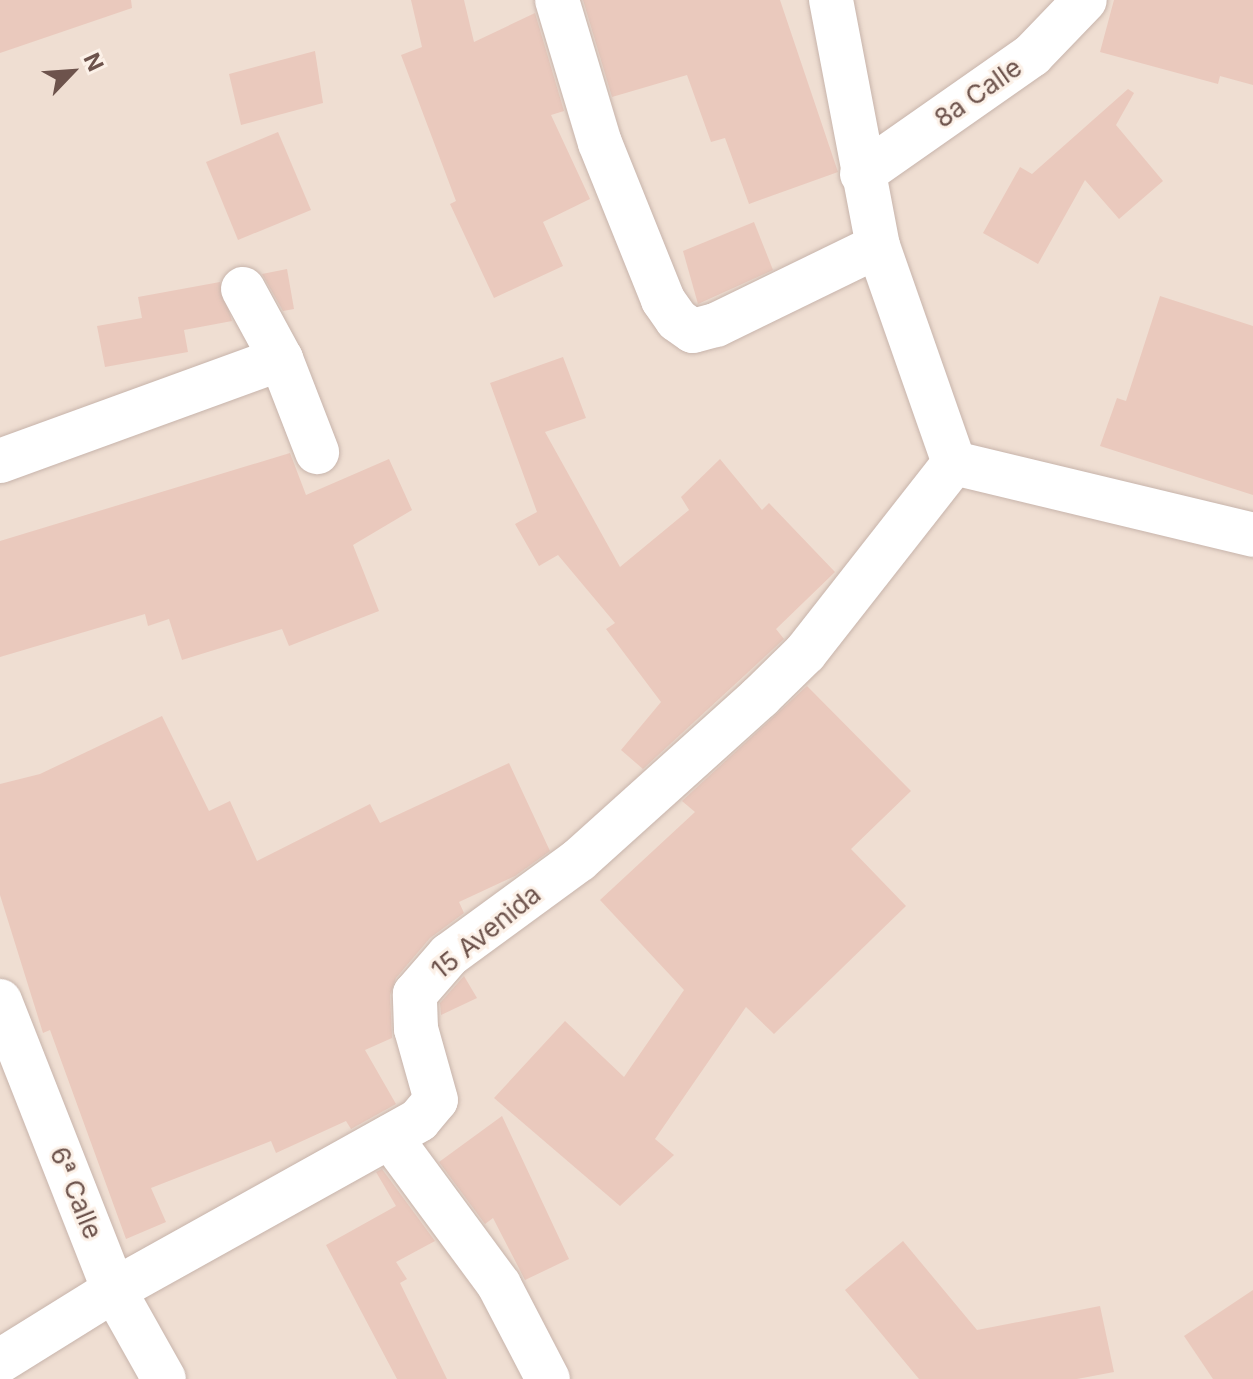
<!DOCTYPE html>
<meta charset="utf-8">
<style>
body{margin:0}
#map{position:relative;width:1253px;height:1379px;overflow:hidden;background:#f8ede2;font-family:Inter,sans-serif}
div>[style]{position:absolute}
[style*='--x']{left:calc(var(--x)*1px);top:calc(var(--y)*1px);width:calc(var(--w)*1px);rotate:calc(var(--a)*1deg)}
.residential>*{inset:0;background:#efded2}
.building>*{inset:0;background:#eac9bd}
.roads{filter:drop-shadow(0 0 2px #c7b4ab) drop-shadow(0 0 2px #c7b4ab)}
.minor>*{height:44px;margin:-22px;padding:0 22px;transform-origin:22px;border-radius:22px;background:#fff}
.secondary>*{height:44px;margin:-22px;padding:0 22px;transform-origin:22px;border-radius:22px;background:#fff}
span{translate:-50% -50%;white-space:nowrap;text-align:center;line-height:1.15;-webkit-text-stroke:6px #fcf1e8;paint-order:stroke}
.street-label{font-size:26px;color:#6d534c}
.north{position:absolute;left:32px;top:32px;width:80px;height:80px;-webkit-text-stroke:6px #fcf1e8;paint-order:stroke;rotate:65deg;font-size:22px;font-weight:700;line-height:32px;text-align:center;color:#6d534c}
.north::after{content:'';display:block;margin:auto;width:28px;height:36px;background:#6d534c;clip-path:polygon(50% 0,100% 100%,50% 72%,0 100%)}
</style>
<div id="map">
<div class="residential">
<div style="clip-path:polygon(0 0,1253px 0,1253px 1379px,0 1379px)"></div>
</div>
<div class="building">
<div style="clip-path:polygon(0 0,131px 0,132px 8px,0 53px)"></div>
<div style="clip-path:polygon(411px 0,464px 0,474px 42px,535px 13px,564px 111px,551px 115px,590px 199px,543px 222px,563px 266px,494px 298px,450px 204px,456px 201px,401px 55px,422px 47px)"></div>
<div style="clip-path:polygon(583px 0,780px 0,838px 172px,749px 204px,725px 138px,711px 142px,687px 75px,612px 97px)"></div>
<div style="clip-path:polygon(1114px 0,1253px 0,1253px 85px,1220px 76px,1218px 84px,1100px 52px)"></div>
<div style="clip-path:polygon(315px 51px,323px 103px,241px 125px,229px 74px)"></div>
<div style="clip-path:polygon(1128px 89px,1134px 93px,1116px 125px,1163px 181px,1119px 219px,1085px 180px,1038px 264px,983px 233px,1020px 167px,1032px 174px)"></div>
<div style="clip-path:polygon(278px 132px,311px 210px,238px 240px,206px 162px)"></div>
<div style="clip-path:polygon(754px 222px,773px 270px,698px 304px,683px 251px)"></div>
<div style="clip-path:polygon(287px 269px,294px 309px,283px 311px,262px 274px)"></div>
<div style="clip-path:polygon(220px 282px,232px 321px,184px 330px,188px 352px,105px 367px,97px 326px,142px 318px,138px 297px)"></div>
<div style="clip-path:polygon(1160px 296px,1253px 326px,1253px 495px,1100px 446px,1117px 398px,1126px 401px)"></div>
<div style="clip-path:polygon(563px 357px,586px 418px,545px 432px,620px 567px,689px 510px,681px 497px,720px 459px,762px 510px,769px 503px,835px 572px,776px 629px,784px 639px,643px 769px,621px 750px,661px 702px,606px 629px,615px 623px,558px 555px,539px 566px,515px 524px,537px 512px,490px 383px)"></div>
<div style="clip-path:polygon(290px 453px,306px 495px,389px 459px,412px 510px,353px 545px,379px 611px,289px 646px,282px 629px,182px 660px,169px 619px,148px 626px,145px 614px,0 657px,0 541px)"></div>
<div style="clip-path:polygon(807px 686px,911px 791px,851px 849px,906px 906px,774px 1034px,746px 1007px,655px 1139px,674px 1155px,620px 1206px,494px 1098px,565px 1021px,624px 1077px,684px 990px,600px 900px,695px 812px,682px 801px)"></div>
<div style="clip-path:polygon(162px 716px,209px 811px,230px 801px,257px 861px,370px 804px,380px 823px,509px 763px,550px 851px,515px 876px,459px 902px,464px 913px,430px 938px,396px 978px,390px 995px,392px 1038px,365px 1050px,396px 1104px,351px 1129px,346px 1121px,276px 1153px,271px 1141px,151px 1188px,166px 1222px,126px 1239px,50px 1030px,43px 1033px,0 895px,0 784px,40px 774px)"></div>
<div style="clip-path:polygon(464px 976px,477px 998px,441px 1015px,440px 1003px)"></div>
<div style="clip-path:polygon(502px 1116px,569px 1259px,525px 1280px,493px 1218px,485px 1224px,439px 1162px)"></div>
<div style="clip-path:polygon(382px 1169px,435px 1241px,396px 1262px,407px 1279px,400px 1283px,447px 1379px,397px 1379px,326px 1245px,396px 1206px,376px 1172px)"></div>
<div style="clip-path:polygon(903px 1241px,977px 1330px,1100px 1306px,1114px 1372px,1077px 1379px,919px 1379px,845px 1290px)"></div>
<div style="clip-path:polygon(1253px 1290px,1253px 1379px,1213px 1379px,1184px 1336px)"></div>
</div>
<div class="roads">
<div class="minor">
<div style="--x:557;--y:0;--w:149;--a:73.3"></div>
<div style="--x:600;--y:143;--w:169;--a:68.1"></div>
<div style="--x:663;--y:300;--w:24;--a:55"></div>
<div style="--x:677;--y:320;--w:19;--a:35"></div>
<div style="--x:693;--y:331;--w:24;--a:-15"></div>
<div style="--x:716;--y:325;--w:180;--a:-26"></div>
<div style="--x:831;--y:0;--w:250;--a:79.2"></div>
<div style="--x:878;--y:246;--w:230;--a:70.7"></div>
<div style="--x:862;--y:174;--w:208;--a:-35"></div>
<div style="--x:1032;--y:55;--w:76;--a:-46.1"></div>
<div style="--x:243;--y:289;--w:80;--a:61.5"></div>
<div style="--x:281;--y:359;--w:100;--a:68.8"></div>
<div style="--x:0;--y:461;--w:299;--a:-20"></div>
<div style="--x:954;--y:463;--w:308;--a:13.5"></div>
<div style="--x:390;--y:1137;--w:184;--a:53.6"></div>
<div style="--x:499;--y:1285;--w:106;--a:62.5"></div>
<div style="--x:0;--y:1361;--w:134;--a:-31.9"></div>
<div style="--x:114;--y:1290;--w:349;--a:-29.1"></div>
<div style="--x:419;--y:1120;--w:26;--a:-50"></div>
<div style="--x:436;--y:1100;--w:74;--a:-105.7"></div>
<div style="--x:416;--y:1029;--w:35;--a:-92"></div>
<div style="--x:415;--y:994;--w:52;--a:-48.9"></div>
<div style="--x:449;--y:955;--w:161;--a:-36.2"></div>
<div style="--x:579;--y:860;--w:244;--a:-42"></div>
<div style="--x:760;--y:697;--w:63;--a:-44.4"></div>
<div style="--x:805;--y:653;--w:241;--a:-51.9"></div>
</div>
<div class="secondary">
<div style="--x:0;--y:1001;--w:311;--a:68.5"></div>
<div style="--x:114;--y:1290;--w:102;--a:60.7"></div>
</div>
</div>
<div class="street-label">
<span style="left:978px;top:93px;rotate:-35deg">8a Calle</span>
<span style="left:486px;top:932px;rotate:-39deg">15 Avenida</span>
<span style="left:76px;top:1193px;rotate:68deg">6ª Calle</span>
</div>
<div class="north">N</div>
</div>
